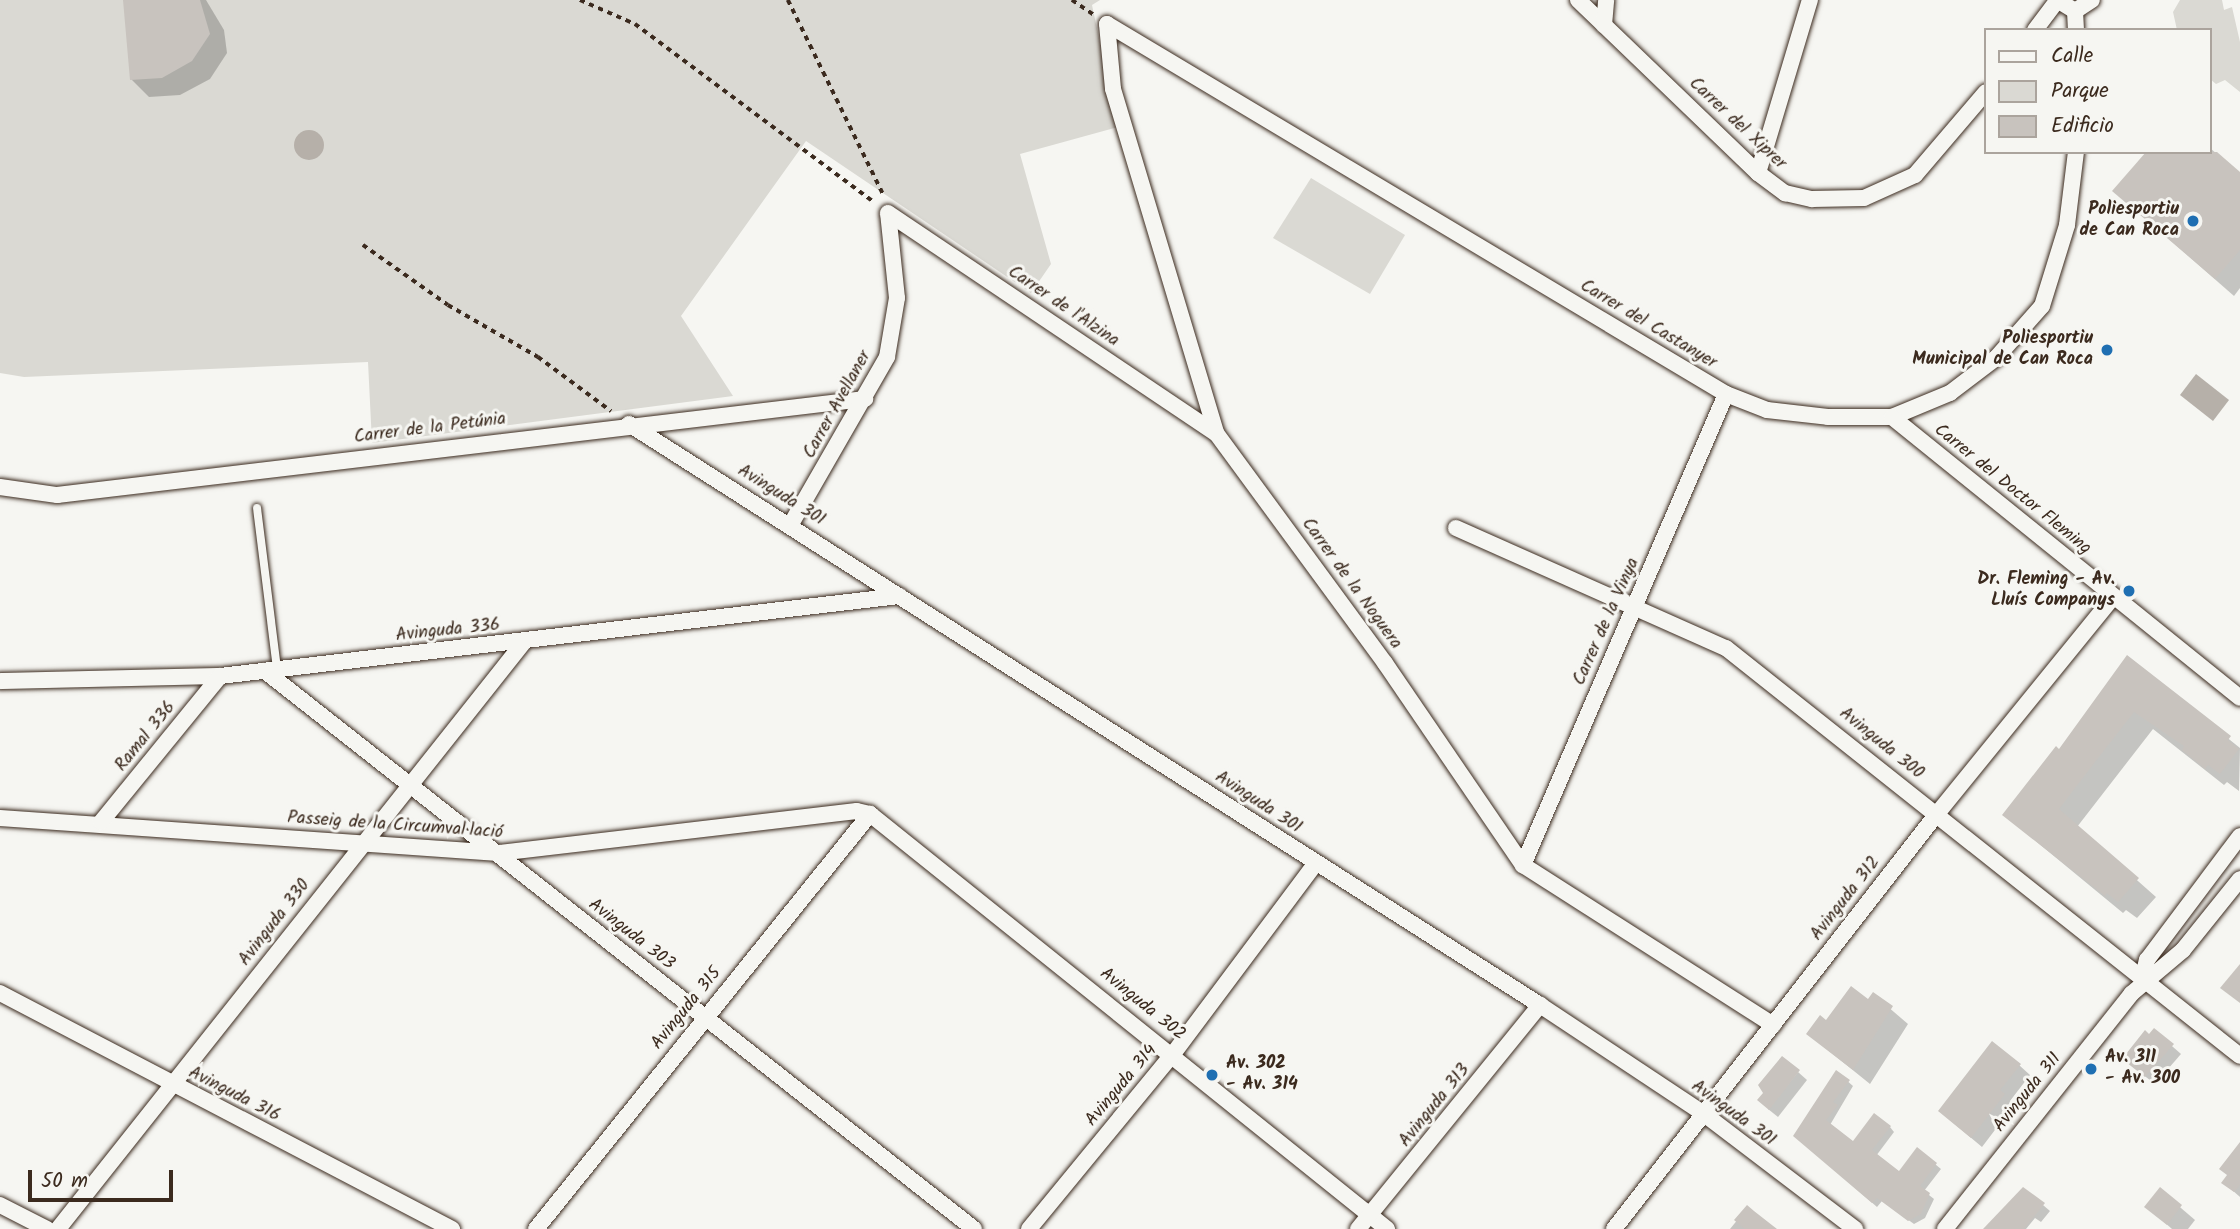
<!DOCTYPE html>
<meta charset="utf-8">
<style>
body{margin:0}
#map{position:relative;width:2240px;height:1229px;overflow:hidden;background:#f6f6f2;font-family:Kalam,sans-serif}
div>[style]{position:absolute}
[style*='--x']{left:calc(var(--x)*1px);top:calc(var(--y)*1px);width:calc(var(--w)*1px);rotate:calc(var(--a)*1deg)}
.green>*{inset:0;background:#dad9d3}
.water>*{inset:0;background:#b6b0a9}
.round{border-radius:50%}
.shadow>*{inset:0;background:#0003}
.building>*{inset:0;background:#c8c3be}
.path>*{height:3.5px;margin-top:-1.75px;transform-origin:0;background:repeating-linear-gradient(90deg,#3b2a1e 0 5px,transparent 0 10px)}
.roads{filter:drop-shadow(0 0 2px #3b2a1e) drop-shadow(0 0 2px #3b2a1e)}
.lane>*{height:8px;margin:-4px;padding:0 4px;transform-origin:4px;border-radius:4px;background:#f6f6f2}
.street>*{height:16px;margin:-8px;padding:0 8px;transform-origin:8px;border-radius:8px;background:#f6f6f2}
.dots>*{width:19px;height:19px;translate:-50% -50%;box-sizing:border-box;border:4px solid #f6f6f2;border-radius:50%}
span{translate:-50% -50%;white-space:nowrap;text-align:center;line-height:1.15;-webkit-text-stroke:6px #f6f6f2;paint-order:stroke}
.street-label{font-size:18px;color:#3b2a1e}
.poi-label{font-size:18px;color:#3b2a1e;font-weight:700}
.right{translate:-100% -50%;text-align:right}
.left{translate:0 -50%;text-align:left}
.legend{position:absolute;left:1984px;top:28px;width:228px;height:126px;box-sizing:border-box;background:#f6f6f2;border:2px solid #aba49d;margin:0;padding:9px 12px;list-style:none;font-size:21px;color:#3b2a1e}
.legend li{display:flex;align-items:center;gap:14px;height:35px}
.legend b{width:35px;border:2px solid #aba49d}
.scale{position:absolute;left:28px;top:1170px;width:145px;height:32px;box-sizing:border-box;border:4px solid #3b2a1e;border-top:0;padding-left:9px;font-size:21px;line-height:24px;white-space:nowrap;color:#3b2a1e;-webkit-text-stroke:5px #f6f6f2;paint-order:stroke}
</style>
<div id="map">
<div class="green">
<div style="clip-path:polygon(0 0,1100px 0,1092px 5px,1118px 127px,1020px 154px,1051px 264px,1031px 293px,806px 141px,681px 316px,733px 396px,372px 443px,368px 362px,24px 377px,0 373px)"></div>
<div style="clip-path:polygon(2180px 0,2222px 0,2224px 10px,2232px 7px,2240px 42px,2240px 92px,2225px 80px,2216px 84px,2210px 79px,2210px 30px,2177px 30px,2173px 12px)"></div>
<div style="clip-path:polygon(1311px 178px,1405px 235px,1370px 294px,1273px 238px)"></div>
</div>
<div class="water">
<div class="round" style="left:294px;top:130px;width:30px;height:30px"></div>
<div style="clip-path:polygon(2196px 374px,2229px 400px,2213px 421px,2180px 395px)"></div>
</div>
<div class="shadow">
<div style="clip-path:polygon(125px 0,206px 0,224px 30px,227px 53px,210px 79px,180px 95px,149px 97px,131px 79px)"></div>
<div style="clip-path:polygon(2210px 148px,2240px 174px,2240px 288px,2234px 296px,2114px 191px)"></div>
<div style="clip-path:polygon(2128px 658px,2240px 748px,2239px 791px,2227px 782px,2224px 785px,2153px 729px,2077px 827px,2156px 897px,2137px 918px,2126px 910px,2123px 913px,2004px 815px,2059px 751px)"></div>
<div style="clip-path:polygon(1873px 994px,1908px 1024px,1870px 1084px,1808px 1034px,1869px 1001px)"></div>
<div style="clip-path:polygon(2155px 1031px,2181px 1054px,2155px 1084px,2133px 1067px)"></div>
<div style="clip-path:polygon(2019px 1065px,2030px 1075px,2010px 1101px,2014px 1105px,1982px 1147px,1951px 1121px)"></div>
<div style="clip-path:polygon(1798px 1072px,1807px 1080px,1778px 1117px,1768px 1109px)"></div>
<div style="clip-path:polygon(1837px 1072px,1853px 1086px,1830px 1125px,1853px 1144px,1890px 1127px,1894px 1132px,1876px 1156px,1899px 1174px,1918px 1150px,1941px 1169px,1924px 1191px,1934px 1199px,1925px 1218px,1914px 1224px,1882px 1201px,1877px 1207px,1800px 1140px)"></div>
<div style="clip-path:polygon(2240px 1157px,2240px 1197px,2224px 1183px)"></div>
<div style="clip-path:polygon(2160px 1190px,2195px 1220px,2188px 1229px,2172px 1229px,2147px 1207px)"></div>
<div style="clip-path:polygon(2043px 1205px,2050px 1211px,2041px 1222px,2035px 1218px,2026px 1229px,1987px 1229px)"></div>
<div style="clip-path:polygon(1747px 1208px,1770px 1229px,1730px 1229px)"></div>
</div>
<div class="building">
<div style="clip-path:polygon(123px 0,200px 0,210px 34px,192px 61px,162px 78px,130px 80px)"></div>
<div style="clip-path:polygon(2146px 152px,2217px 152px,2240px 172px,2240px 250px,2215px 279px,2112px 191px)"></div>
<div style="clip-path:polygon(2127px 655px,2231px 736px,2228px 740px,2239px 749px,2220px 774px,2208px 765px,2205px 769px,2182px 750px,2184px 746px,2134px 712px,2095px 762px,2059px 809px,2139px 878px,2118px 902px,2107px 893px,2105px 896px,2002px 815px,2056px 746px,2059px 749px)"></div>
<div style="clip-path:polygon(2240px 964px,2240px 1003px,2220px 988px)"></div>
<div style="clip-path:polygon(1851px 986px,1868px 999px,1873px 992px,1893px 1006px,1853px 1070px,1806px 1034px,1820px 1015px,1826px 1020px)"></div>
<div style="clip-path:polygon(2154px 1028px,2174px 1044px,2145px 1077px,2122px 1059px,2145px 1030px,2149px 1034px)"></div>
<div style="clip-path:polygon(1992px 1041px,2021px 1064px,2000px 1090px,2005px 1094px,1971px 1138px,1938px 1111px)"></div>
<div style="clip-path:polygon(1782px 1056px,1800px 1070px,1769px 1110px,1757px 1100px,1763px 1093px,1758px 1085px)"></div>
<div style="clip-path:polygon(1836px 1070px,1850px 1080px,1833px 1102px,1838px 1105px,1826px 1120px,1853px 1141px,1874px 1113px,1891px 1126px,1872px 1150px,1899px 1171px,1917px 1147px,1937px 1163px,1920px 1186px,1930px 1193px,1921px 1214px,1908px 1221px,1877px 1198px,1872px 1203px,1793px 1136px)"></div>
<div style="clip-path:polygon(2240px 1142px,2240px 1185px,2234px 1192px,2221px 1183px,2227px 1175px,2219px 1169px)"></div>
<div style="clip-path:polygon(2023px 1187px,2045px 1203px,2024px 1229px,1983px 1229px)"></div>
<div style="clip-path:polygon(2160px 1187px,2182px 1205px,2167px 1225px,2144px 1207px)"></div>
<div style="clip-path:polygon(1747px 1205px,1754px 1211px,1777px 1229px,1745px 1229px,1734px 1220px)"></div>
</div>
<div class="path">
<div style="--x:580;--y:0;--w:60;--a:23.6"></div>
<div style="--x:635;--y:24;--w:299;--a:36.7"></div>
<div style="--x:788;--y:0;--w:218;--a:63.9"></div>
<div style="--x:1072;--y:0;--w:27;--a:34"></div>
<div style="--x:363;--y:245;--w:104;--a:35.2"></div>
<div style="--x:448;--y:305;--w:104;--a:30"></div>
<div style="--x:538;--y:357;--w:91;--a:36.5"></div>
</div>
<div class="roads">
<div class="lane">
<div style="--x:257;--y:508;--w:162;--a:82.9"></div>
</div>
<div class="street">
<div style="--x:1578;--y:0;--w:250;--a:43.9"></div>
<div style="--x:1758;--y:173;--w:34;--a:37"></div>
<div style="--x:1785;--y:193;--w:28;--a:13"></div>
<div style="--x:1812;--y:199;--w:52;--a:-1.1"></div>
<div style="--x:1864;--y:198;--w:56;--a:-24.3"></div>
<div style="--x:1915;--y:175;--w:109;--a:-49.5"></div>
<div style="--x:2057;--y:0;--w:21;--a:31"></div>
<div style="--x:2075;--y:11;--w:20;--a:-33"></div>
<div style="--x:2075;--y:11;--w:19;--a:87"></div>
<div style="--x:1107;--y:24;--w:65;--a:84.7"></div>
<div style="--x:1113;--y:89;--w:359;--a:73.3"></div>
<div style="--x:1216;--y:433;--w:285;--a:53.7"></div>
<div style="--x:1385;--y:663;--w:245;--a:55.7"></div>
<div style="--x:1523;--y:865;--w:297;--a:32.6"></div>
<div style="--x:1107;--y:24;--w:721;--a:30.87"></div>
<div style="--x:1726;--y:394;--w:44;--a:21.3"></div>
<div style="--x:1767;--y:410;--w:61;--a:6.5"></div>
<div style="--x:1828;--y:417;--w:64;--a:0"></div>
<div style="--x:1892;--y:417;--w:63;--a:-22.5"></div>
<div style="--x:1950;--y:393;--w:58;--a:-37.3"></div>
<div style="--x:1996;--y:358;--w:69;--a:-48.5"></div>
<div style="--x:2042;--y:306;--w:85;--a:-72.8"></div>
<div style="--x:2067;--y:225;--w:74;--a:-83"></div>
<div style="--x:1604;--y:25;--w:25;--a:-85"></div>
<div style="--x:2035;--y:30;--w:36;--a:-53"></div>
<div style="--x:1758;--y:173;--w:181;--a:-73.3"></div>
<div style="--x:888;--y:213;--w:395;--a:33.9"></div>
<div style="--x:1892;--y:417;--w:447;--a:38.9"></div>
<div style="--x:629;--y:424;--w:1081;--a:32.53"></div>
<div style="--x:1540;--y:1005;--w:197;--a:33.6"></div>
<div style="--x:1704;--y:1114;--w:190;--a:37.3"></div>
<div style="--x:0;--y:487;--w:58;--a:8"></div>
<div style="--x:57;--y:495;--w:814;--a:-6.78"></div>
<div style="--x:791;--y:524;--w:193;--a:-60.1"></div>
<div style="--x:887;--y:357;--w:60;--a:-80.4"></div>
<div style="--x:897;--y:298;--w:85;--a:-96"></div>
<div style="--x:1456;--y:528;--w:295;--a:24"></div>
<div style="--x:1726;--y:648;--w:656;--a:38.44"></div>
<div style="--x:265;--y:671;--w:902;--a:38.2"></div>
<div style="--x:0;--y:681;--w:220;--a:-1.3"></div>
<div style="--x:220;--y:676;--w:684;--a:-6.72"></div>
<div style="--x:0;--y:818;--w:500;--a:4.01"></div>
<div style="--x:499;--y:853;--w:360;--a:-6.7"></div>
<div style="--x:857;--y:811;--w:13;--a:13"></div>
<div style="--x:870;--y:814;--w:663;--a:38.75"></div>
<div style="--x:101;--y:822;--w:188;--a:-50.8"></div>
<div style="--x:1523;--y:865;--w:513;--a:-66.68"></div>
<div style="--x:2142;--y:981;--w:22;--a:-77"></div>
<div style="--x:2147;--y:960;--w:155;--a:-53.1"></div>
<div style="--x:0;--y:993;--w:510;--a:27.57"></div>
<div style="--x:0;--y:1205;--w:53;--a:27.1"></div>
<div style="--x:58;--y:1229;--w:749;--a:-51.56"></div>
<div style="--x:536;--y:1229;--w:533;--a:-51.17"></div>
<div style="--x:1029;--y:1229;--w:227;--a:-50.6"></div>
<div style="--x:1173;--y:1054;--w:239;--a:-53.2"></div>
<div style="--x:1358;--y:1229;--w:289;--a:-50.9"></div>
<div style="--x:1614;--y:1229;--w:524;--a:-52.13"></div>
<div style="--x:1936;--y:815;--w:281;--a:-50.9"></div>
<div style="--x:1945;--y:1229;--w:300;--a:-51.6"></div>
<div style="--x:2131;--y:994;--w:68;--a:-40.2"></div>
<div style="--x:2183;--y:950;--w:91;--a:-51.2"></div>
</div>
</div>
<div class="dots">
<div style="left:2193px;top:221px;background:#1f6fb2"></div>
<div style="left:2107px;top:350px;background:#1f6fb2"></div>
<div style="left:2129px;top:591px;background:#1f6fb2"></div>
<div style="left:2091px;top:1069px;background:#1f6fb2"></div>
<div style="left:1212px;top:1075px;background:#1f6fb2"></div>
</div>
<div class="street-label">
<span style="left:1737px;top:124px;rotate:43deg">Carrer del Xiprer</span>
<span style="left:1063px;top:307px;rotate:34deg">Carrer de l'Alzina</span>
<span style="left:1648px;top:325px;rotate:31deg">Carrer del Castanyer</span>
<span style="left:838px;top:405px;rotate:-61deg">Carrer Avellaner</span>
<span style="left:430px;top:429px;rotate:-7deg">Carrer de la Petúnia</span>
<span style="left:2012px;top:490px;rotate:39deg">Carrer del Doctor Fleming</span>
<span style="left:781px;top:496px;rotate:32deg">Avinguda 301</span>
<span style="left:1351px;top:584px;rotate:54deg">Carrer de la Noguera</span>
<span style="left:1607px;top:622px;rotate:-66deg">Carrer de la Vinya</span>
<span style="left:448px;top:631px;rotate:-6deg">Avinguda 336</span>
<span style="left:146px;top:737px;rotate:-51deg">Ramal 336</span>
<span style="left:1881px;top:744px;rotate:39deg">Avinguda 300</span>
<span style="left:1258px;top:803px;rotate:33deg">Avinguda 301</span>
<span style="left:395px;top:826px;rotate:4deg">Passeig de la Circumval·lació</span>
<span style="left:1846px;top:899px;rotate:-52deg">Avinguda 312</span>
<span style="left:275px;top:923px;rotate:-52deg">Avinguda 330</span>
<span style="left:631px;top:935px;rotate:38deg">Avinguda 303</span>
<span style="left:1142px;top:1005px;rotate:39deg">Avinguda 302</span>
<span style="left:687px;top:1009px;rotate:-51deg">Avinguda 315</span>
<span style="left:1122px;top:1086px;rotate:-50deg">Avinguda 314</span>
<span style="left:2028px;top:1093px;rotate:-51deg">Avinguda 311</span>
<span style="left:234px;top:1095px;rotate:27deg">Avinguda 316</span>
<span style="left:1435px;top:1106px;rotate:-51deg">Avinguda 313</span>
<span style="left:1733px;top:1114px;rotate:36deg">Avinguda 301</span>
</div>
<div class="poi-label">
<span class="right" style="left:2179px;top:221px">Poliesportiu<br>de Can Roca</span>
<span class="right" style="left:2093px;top:350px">Poliesportiu<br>Municipal de Can Roca</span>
<span class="right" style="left:2115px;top:591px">Dr. Fleming - Av.<br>Lluís Companys</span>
<span class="left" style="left:2105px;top:1069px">Av. 311<br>- Av. 300</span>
<span class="left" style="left:1226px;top:1075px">Av. 302<br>- Av. 314</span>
</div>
<ul class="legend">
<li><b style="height:9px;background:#f6f6f2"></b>Calle</li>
<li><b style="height:19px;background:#dad9d3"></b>Parque</li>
<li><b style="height:19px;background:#c8c3be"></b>Edificio</li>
</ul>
<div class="scale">50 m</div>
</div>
